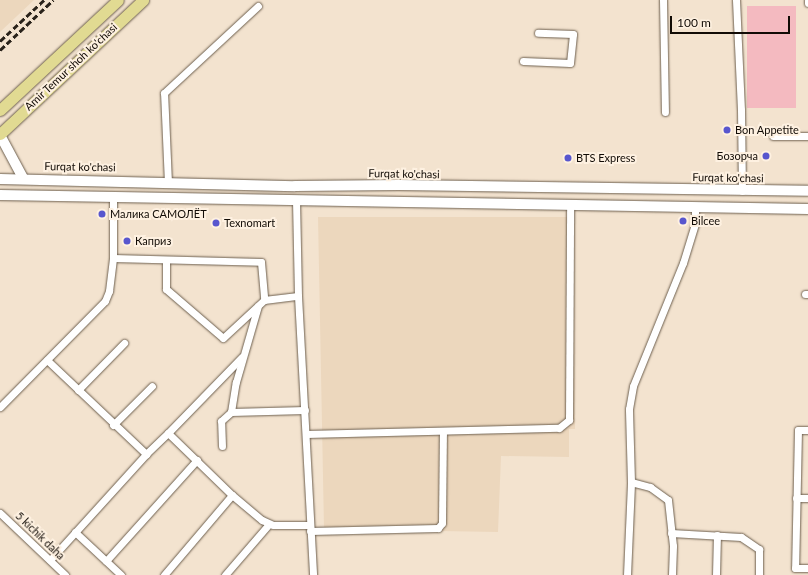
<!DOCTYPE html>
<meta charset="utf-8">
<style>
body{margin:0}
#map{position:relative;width:808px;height:575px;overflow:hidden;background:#f3e3cf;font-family:Lato,sans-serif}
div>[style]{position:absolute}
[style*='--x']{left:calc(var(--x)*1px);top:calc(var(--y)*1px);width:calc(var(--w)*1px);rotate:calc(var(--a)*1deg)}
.built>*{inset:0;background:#ecd7bd}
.green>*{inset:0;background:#f4bac0}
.roads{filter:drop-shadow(0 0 1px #6d5f4e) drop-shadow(0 0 1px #6d5f4e)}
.street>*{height:7px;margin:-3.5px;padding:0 3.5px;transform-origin:3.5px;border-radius:3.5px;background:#fff}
.secondary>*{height:10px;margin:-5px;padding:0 5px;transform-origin:5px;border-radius:5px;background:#fff}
.primary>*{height:11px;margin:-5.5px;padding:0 5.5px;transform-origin:5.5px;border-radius:5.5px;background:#e1da92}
.rail>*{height:2.5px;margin-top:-1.25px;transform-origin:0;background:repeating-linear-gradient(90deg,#29221a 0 6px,transparent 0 9px)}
.dots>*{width:11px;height:11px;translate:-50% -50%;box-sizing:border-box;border:2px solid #fef1e1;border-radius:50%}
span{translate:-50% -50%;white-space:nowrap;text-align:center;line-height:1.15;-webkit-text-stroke:4px #fef1e1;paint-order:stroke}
.street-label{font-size:11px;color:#110b05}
.poi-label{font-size:11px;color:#110b05}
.left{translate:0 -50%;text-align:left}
.right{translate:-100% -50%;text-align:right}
.scale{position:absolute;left:670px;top:16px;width:120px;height:18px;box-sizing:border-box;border:2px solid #110b05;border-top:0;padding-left:5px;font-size:12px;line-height:14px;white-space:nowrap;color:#110b05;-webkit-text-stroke:3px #fef1e1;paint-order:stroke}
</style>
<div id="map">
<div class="built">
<div style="clip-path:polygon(0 0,34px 0,0 32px)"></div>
<div style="clip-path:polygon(318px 217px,574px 217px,575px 429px,569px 429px,569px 457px,501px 456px,498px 532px,324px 529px)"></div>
</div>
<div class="green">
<div style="clip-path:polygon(747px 6px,796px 6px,796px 108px,747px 108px)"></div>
</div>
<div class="roads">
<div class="street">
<div style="--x:663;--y:0;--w:112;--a:89"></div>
<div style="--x:736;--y:0;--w:110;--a:87.4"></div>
<div style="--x:741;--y:110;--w:81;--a:89.3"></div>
<div style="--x:808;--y:0;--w:3;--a:90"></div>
<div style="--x:523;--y:61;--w:47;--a:2.4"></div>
<div style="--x:570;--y:63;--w:29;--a:-84"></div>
<div style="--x:573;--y:34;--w:35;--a:-178"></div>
<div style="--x:773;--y:136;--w:35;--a:0"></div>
<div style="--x:168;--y:183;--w:90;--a:-92.5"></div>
<div style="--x:164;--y:93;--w:128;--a:-42.8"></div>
<div style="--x:296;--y:200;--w:96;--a:88.8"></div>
<div style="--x:298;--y:296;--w:279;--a:86.9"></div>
<div style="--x:113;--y:258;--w:148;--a:1.5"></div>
<div style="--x:261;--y:262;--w:38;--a:85"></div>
<div style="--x:166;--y:261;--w:28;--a:90"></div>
<div style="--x:166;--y:289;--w:75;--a:40.7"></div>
<div style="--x:223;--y:338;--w:56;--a:-42.8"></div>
<div style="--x:264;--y:300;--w:34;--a:-7"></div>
<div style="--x:805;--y:294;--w:3;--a:0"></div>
<div style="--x:47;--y:360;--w:137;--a:43.5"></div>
<div style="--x:146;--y:454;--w:30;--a:-44"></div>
<div style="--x:168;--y:433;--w:89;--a:44.1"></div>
<div style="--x:232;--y:495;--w:39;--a:40"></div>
<div style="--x:262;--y:520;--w:12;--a:24"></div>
<div style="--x:273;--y:525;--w:37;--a:0"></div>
<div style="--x:78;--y:390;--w:66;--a:-45.6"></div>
<div style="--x:0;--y:407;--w:149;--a:-45.3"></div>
<div style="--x:105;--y:301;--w:11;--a:-68"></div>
<div style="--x:109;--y:291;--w:33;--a:-83"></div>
<div style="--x:113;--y:258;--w:62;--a:-90"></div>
<div style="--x:231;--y:412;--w:74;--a:-1.5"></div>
<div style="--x:113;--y:425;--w:55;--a:-45"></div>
<div style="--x:808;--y:430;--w:10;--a:180"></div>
<div style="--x:798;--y:430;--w:138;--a:91.2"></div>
<div style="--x:795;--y:568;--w:13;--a:0"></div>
<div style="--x:168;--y:433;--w:106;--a:-45.8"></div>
<div style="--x:306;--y:434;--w:253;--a:-1.4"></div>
<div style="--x:559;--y:428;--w:13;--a:-39"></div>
<div style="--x:569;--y:420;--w:217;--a:-89.7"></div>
<div style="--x:222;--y:446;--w:25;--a:-92"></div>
<div style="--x:221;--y:421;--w:13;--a:-42"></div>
<div style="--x:231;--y:412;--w:30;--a:-81"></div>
<div style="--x:236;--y:382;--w:79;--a:-73.9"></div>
<div style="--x:631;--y:482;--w:20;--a:15"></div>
<div style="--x:650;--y:487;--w:22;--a:36"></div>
<div style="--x:668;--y:500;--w:46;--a:83.8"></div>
<div style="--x:673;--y:546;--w:29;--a:92"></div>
<div style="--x:796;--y:498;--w:12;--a:0"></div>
<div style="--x:0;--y:513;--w:90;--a:43.6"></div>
<div style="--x:310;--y:531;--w:128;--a:-1.3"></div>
<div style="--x:438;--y:528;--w:6;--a:-51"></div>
<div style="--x:442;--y:523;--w:92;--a:-89.4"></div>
<div style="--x:75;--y:532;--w:63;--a:43.1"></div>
<div style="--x:671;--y:533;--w:70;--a:3.3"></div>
<div style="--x:741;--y:537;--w:22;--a:34"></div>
<div style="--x:759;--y:549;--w:26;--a:90"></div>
<div style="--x:50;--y:560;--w:143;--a:-47.8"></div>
<div style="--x:106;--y:561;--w:136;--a:-48"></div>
<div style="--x:164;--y:575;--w:105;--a:-49.6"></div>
<div style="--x:225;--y:575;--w:67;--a:-49.2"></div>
<div style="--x:627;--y:575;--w:93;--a:-87.5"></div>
<div style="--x:631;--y:482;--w:73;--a:-91.6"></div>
<div style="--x:629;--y:409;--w:23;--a:-80"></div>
<div style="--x:633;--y:386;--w:133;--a:-67.9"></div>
<div style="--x:683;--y:263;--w:41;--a:-72.9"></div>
<div style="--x:695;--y:224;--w:18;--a:-90"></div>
<div style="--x:716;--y:575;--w:40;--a:-88.6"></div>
</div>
<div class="secondary">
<div style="--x:0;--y:135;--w:49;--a:61.9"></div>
<div style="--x:0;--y:179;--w:295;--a:1.4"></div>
<div style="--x:295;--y:186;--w:104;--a:-0.6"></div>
<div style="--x:399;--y:185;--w:409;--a:0.8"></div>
<div style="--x:0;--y:195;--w:808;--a:0.99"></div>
</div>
<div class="primary">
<div style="--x:0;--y:110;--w:161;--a:-43"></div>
<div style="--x:0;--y:134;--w:196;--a:-43.1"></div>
</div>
</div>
<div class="rail">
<div style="--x:0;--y:41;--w:60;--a:-43"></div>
<div style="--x:0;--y:50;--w:73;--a:-43.3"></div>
</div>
<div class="dots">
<div style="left:727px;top:130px;background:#5856ce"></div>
<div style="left:766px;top:156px;background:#5856ce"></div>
<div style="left:568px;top:158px;background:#5856ce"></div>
<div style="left:102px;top:214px;background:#5856ce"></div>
<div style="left:683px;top:221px;background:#5856ce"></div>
<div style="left:216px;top:223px;background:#5856ce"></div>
<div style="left:127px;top:241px;background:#5856ce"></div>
</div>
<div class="street-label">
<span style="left:71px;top:67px;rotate:-43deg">Amir Temur shoh ko'chasi</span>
<span style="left:80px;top:167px;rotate:1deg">Furqat ko'chasi</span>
<span style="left:404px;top:174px;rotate:1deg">Furqat ko'chasi</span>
<span style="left:728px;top:178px;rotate:1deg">Furqat ko'chasi</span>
<span style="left:40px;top:536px;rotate:44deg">5 kichik daha</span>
</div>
<div class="poi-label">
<span class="left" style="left:735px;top:130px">Bon Appetite</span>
<span class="right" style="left:758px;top:156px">Бозорча</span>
<span class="left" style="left:576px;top:158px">BTS Express</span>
<span class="left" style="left:110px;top:214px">Малика САМОЛЁТ</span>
<span class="left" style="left:691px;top:221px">Bilcee</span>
<span class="left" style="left:224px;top:223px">Texnomart</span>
<span class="left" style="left:135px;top:241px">Каприз</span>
</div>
<div class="scale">100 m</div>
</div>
